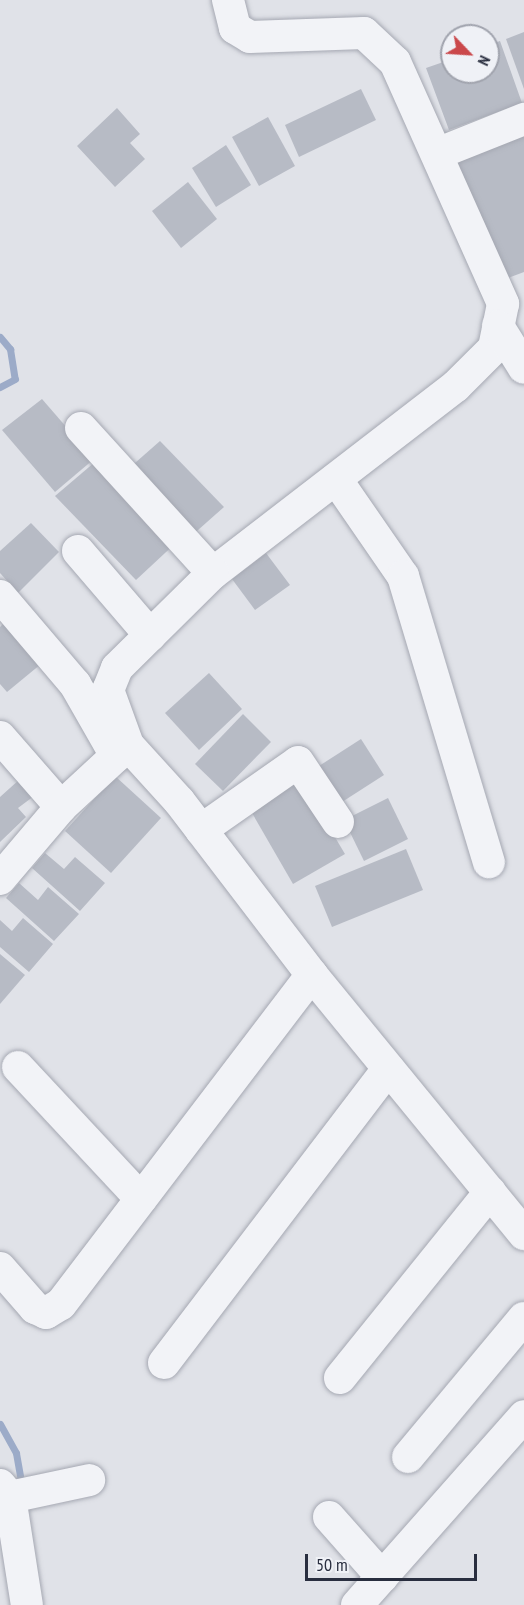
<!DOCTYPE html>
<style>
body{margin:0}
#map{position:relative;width:524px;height:1605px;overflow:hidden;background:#e0e2e8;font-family:"PT Sans Narrow",sans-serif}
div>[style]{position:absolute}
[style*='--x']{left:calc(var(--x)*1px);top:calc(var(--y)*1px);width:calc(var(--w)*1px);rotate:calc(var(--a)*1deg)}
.stream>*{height:7px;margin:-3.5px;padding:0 3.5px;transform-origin:3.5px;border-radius:3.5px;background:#9cabc8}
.building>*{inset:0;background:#b7bbc5}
.roads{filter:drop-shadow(0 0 2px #a5a8b2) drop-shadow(0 0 2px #a5a8b2)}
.minor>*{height:32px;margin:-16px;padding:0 16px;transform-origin:16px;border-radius:16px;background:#f2f3f7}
span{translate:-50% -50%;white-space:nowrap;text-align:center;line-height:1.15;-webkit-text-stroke:6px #eff1f6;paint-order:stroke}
.north{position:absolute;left:440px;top:24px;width:60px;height:60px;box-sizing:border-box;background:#eff1f6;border:2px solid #a0a3ad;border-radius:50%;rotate:115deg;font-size:16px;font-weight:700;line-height:24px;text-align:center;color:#292e3f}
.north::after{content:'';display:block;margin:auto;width:21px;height:27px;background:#ca484b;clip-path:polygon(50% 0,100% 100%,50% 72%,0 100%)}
.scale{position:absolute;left:305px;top:1554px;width:172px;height:27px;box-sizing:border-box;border:3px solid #292e3f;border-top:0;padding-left:8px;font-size:18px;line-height:21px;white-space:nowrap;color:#292e3f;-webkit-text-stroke:4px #eff1f6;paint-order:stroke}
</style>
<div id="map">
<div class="stream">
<div style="--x:0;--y:337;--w:16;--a:50"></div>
<div style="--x:10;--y:349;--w:30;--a:81"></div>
<div style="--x:15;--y:379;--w:17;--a:152"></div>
<div style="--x:0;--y:1424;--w:33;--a:61"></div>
<div style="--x:16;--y:1453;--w:35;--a:80"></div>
</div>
<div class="building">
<div style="clip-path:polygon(524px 32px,524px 89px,506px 39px)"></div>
<div style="clip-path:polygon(500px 41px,522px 103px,449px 130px,426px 68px,452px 59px,452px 72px,488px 72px,488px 45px)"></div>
<div style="clip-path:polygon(361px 89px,376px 120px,299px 157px,285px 125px)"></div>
<div style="clip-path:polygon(117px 108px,140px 134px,130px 143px,145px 159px,115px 187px,77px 146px)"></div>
<div style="clip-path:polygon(268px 117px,295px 166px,259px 186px,232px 137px)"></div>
<div style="clip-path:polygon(524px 131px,524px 272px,500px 281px,454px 158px)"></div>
<div style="clip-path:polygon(226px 145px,251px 185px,216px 207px,192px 168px)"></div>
<div style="clip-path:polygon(188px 182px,217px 219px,181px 248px,152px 211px)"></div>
<div style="clip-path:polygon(42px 399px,94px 459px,55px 492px,2px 430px)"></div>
<div style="clip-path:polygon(160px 441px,224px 507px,189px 538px,127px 470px)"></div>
<div style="clip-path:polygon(102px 456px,179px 540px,136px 580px,55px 496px)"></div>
<div style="clip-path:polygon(31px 523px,59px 552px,18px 593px,0 573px,0 551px)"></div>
<div style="clip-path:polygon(266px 553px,290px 585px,255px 610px,232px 579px)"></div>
<div style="clip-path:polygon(6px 621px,41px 664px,7px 692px,0 684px,0 627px)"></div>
<div style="clip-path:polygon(209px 673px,242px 709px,199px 750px,165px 713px)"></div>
<div style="clip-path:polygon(243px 714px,271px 742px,223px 791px,195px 764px)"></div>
<div style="clip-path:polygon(361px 739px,384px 775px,342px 802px,319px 766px)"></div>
<div style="clip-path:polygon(298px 775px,345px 854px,293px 884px,248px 806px)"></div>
<div style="clip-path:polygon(115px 776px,161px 818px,111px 873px,65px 831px)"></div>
<div style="clip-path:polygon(20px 779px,34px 796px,18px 808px,26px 817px,0 842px,0 797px)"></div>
<div style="clip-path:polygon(388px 798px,408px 839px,364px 861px,344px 820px)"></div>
<div style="clip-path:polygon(406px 849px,423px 890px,332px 927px,315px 886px)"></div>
<div style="clip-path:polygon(45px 853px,64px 869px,75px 857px,105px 883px,80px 911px,32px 868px)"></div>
<div style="clip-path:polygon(19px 883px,38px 900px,48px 887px,79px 914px,54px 941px,6px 898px)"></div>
<div style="clip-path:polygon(23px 918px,53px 944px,29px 972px,0 947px,0 920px,12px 931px)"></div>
<div style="clip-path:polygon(0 954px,25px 975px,0 1004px)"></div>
</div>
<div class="roads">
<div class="minor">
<div style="--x:228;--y:0;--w:29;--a:76"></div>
<div style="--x:235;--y:28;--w:17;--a:31"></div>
<div style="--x:250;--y:37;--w:114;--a:-2"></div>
<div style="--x:364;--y:33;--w:42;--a:43.1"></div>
<div style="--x:395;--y:62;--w:265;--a:65.9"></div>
<div style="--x:503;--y:304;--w:45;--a:101.6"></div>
<div style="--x:494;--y:348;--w:54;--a:135"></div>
<div style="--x:456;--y:386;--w:307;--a:142.4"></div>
<div style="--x:213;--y:573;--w:135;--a:135.3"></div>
<div style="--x:117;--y:668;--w:24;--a:112"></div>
<div style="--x:108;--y:690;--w:59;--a:70"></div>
<div style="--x:128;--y:745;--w:76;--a:47.7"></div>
<div style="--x:179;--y:801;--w:219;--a:52.6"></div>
<div style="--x:312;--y:975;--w:335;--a:50.7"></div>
<div style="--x:439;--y:153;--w:92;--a:-21.8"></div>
<div style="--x:498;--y:326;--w:49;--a:58.2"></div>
<div style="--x:81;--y:428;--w:196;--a:47.7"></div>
<div style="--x:336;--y:479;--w:118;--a:55.4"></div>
<div style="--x:403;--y:576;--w:299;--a:73.3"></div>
<div style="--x:78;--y:551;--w:111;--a:49.4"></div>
<div style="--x:0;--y:596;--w:116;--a:49.6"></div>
<div style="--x:75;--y:684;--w:83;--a:60.3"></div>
<div style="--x:0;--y:737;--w:93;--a:48.9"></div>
<div style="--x:201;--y:830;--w:118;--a:-35"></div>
<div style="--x:298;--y:762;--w:72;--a:56.3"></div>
<div style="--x:0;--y:879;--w:94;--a:-49.7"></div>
<div style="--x:61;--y:807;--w:91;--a:-42.8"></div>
<div style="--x:18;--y:1067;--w:180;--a:47"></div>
<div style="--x:0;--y:1268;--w:53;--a:48.8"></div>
<div style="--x:35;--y:1308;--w:12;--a:24"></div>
<div style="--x:46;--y:1313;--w:17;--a:-31"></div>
<div style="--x:61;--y:1304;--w:414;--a:-52.7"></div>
<div style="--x:164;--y:1363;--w:370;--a:-52.7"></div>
<div style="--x:340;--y:1378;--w:239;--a:-51.1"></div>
<div style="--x:408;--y:1457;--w:181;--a:-50.2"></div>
<div style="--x:0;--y:1485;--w:16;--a:50"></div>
<div style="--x:10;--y:1497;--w:109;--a:81.1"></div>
<div style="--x:10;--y:1497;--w:81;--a:-12.1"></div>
<div style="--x:329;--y:1517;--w:80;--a:48.5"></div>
<div style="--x:357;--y:1605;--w:252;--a:-48.5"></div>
</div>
</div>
<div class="north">N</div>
<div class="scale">50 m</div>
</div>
